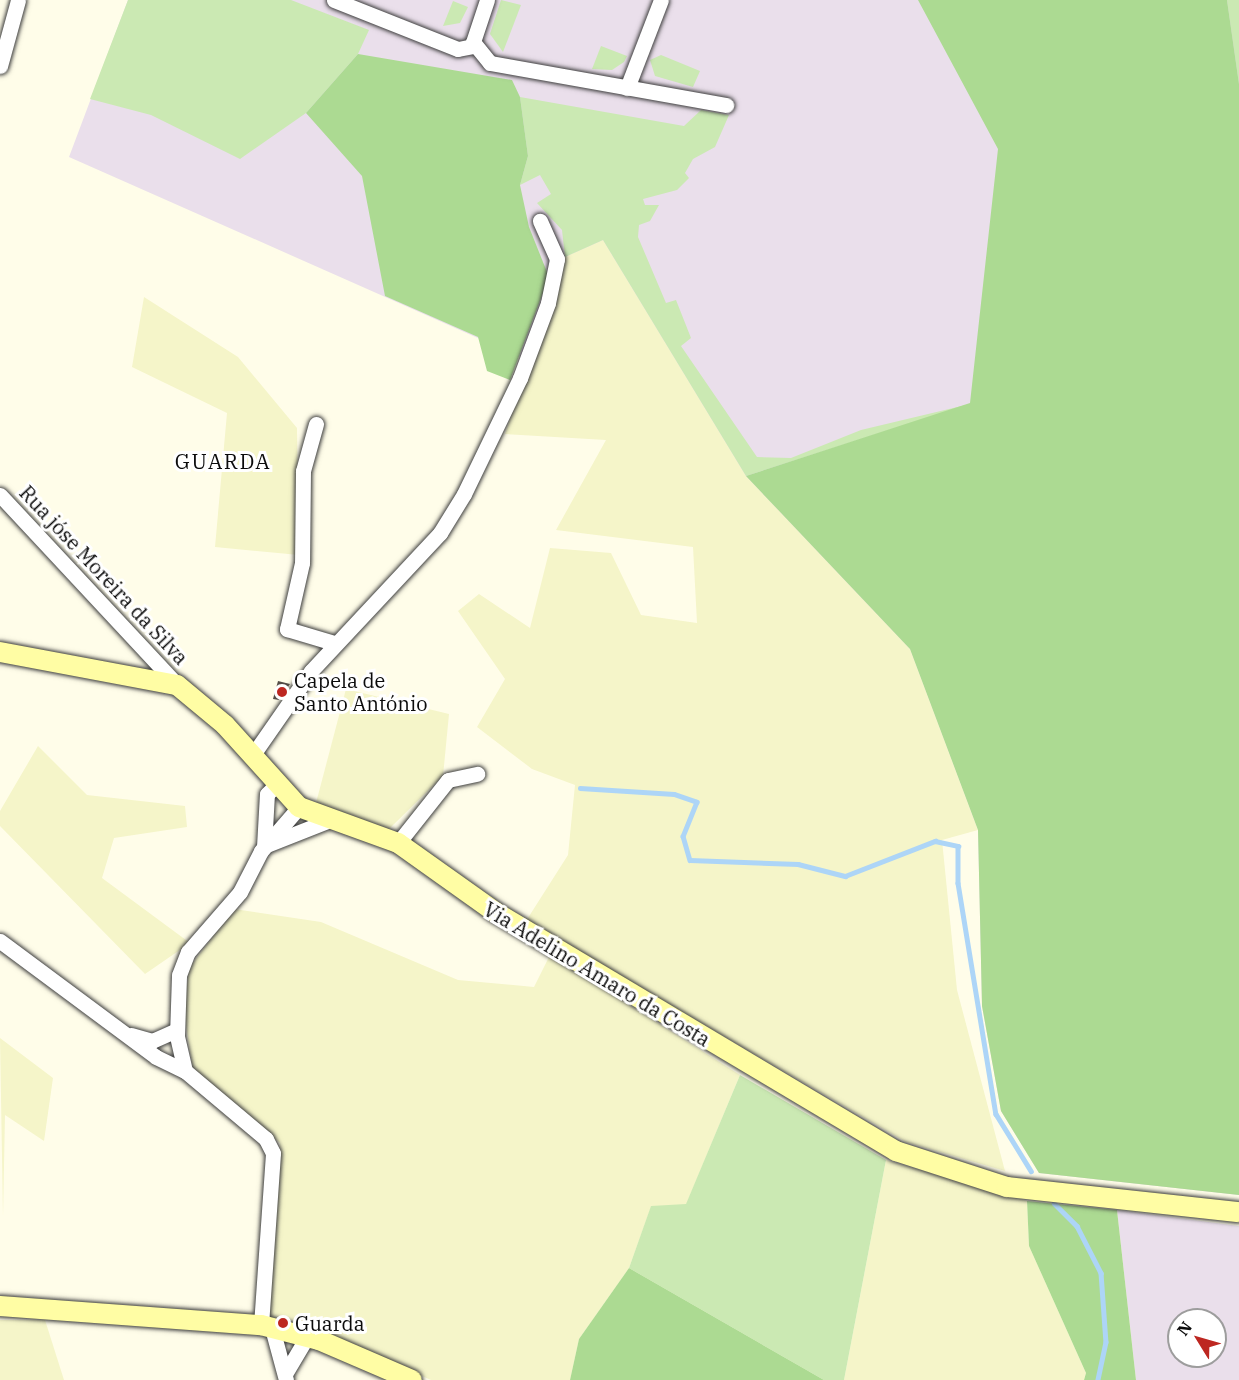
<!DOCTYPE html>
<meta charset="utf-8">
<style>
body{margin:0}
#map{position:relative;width:1239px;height:1380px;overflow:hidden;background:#fffde9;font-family:"IBM Plex Serif",serif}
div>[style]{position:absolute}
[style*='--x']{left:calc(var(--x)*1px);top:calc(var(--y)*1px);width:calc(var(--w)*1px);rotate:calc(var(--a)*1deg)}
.industrial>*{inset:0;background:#eadfeb}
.farmland>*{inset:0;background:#f5f5c9}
.green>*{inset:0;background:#cbe9b3}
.forest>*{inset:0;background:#acda92}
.stream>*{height:4.5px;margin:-2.25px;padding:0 2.25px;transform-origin:2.25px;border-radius:2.25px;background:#add5f7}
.building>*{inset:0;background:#544d47}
.roads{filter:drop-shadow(0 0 2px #3e3e3e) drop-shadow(0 0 2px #3e3e3e)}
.street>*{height:15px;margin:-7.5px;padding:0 7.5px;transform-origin:7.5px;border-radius:7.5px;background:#fff}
.secondary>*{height:20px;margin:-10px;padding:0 10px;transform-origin:10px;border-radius:10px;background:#fffda4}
.dots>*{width:16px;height:16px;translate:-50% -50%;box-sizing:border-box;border:3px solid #fff;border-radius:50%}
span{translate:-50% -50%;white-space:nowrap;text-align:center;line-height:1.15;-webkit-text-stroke:6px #fff;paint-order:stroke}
.street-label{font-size:20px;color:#0b0b0b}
.poi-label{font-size:20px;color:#0b0b0b}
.left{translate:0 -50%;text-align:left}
.neighbourhood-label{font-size:21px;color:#0b0b0b;letter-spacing:1.5px}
.north{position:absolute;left:1167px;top:1308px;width:60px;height:60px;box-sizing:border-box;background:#fff;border:2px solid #9d9d9d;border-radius:50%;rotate:307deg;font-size:16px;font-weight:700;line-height:24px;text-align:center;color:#0b0b0b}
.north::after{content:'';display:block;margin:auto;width:21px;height:27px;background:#bd2721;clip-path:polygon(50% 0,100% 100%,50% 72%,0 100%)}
</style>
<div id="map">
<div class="industrial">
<div style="clip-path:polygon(128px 0,1239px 0,1239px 1195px,1039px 1173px,1001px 1111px,982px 1006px,978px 830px,910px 649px,530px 361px,69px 157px)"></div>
<div style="clip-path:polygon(evenodd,1117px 1210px,1239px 1226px,1239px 1380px,1136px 1380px,1117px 1210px,1179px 1320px,1215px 1320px,1215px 1356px,1179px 1356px,1179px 1320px)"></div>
</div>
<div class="farmland">
<div style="clip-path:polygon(603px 240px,746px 476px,910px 649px,978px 830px,942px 840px,957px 990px,1005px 1171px,906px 1142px,526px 921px,568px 855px,575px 785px,532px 769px,477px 727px,505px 679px,458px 611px,479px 594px,530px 628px,550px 548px,611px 553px,641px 615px,697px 623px,693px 547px,556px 530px,606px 440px,505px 434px,565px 257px)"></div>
<div style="clip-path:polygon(144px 297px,238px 357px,297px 428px,299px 555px,215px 547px,227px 413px,132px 367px)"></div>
<div style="clip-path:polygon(346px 689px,449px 714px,443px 776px,388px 830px,316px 803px)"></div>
<div style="clip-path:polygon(38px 746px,87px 795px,185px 806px,187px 827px,114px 838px,102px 878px,190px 943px,145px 974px,0 826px,0 811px)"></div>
<div style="clip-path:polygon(234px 909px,321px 922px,458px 980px,534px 987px,550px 955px,740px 1075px,686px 1205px,651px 1207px,629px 1268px,579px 1339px,570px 1380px,431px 1380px,346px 1342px,265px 1318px,280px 1143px,193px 1071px,184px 1012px,189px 968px)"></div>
<div style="clip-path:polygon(0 1038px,53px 1078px,44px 1141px,5px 1115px,3px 1217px)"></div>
<div style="clip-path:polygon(886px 1160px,1027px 1201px,1029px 1246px,1086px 1373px,1084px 1380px,844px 1380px)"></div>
<div style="clip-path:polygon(0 1320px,45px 1320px,64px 1380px,0 1380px)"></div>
</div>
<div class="green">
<div style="clip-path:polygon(128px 0,291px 0,369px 30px,358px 54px,306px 113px,240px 159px,151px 115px,90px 99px)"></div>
<div style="clip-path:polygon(501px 0,521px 5px,503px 52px,490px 34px)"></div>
<div style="clip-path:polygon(1227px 0,1239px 0,1239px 84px)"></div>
<div style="clip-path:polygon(453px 1px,468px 7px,460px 23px,443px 26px)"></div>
<div style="clip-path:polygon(601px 46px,627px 56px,624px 62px,612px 70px,592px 69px)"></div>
<div style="clip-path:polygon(661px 55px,700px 71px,693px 87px,655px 76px,650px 60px)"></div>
<div style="clip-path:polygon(520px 97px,684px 126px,701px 110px,729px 115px,715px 147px,693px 159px,685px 173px,689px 178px,677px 190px,643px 199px,645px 205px,659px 205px,650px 221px,639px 225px,638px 237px,666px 303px,676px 300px,691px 338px,681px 346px,757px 457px,791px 458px,861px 430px,970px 404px,746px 476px,603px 240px,565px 257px,562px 230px,537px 203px,551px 194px,540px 175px,520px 185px,528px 156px)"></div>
<div style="clip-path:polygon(740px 1075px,886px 1160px,844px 1380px,824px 1380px,629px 1268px,651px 1206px,686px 1204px)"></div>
</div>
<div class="forest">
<div style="clip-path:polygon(918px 0,1227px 0,1239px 84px,1239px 1195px,1039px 1173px,1001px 1111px,982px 1006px,978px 830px,910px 649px,746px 476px,970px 403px,998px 149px)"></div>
<div style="clip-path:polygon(358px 54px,512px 80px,520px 97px,528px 156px,520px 185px,529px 227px,549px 277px,510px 380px,487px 371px,478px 337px,385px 296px,362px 176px,306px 113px)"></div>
<div style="clip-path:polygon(1027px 1201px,1117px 1210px,1136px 1380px,1084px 1380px,1086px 1373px,1029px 1246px)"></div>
<div style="clip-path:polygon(629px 1268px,824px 1380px,570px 1380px,579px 1339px)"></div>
</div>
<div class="stream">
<div style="--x:580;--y:788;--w:94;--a:3.7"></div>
<div style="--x:674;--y:794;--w:24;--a:19"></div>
<div style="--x:697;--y:802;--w:37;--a:112"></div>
<div style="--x:683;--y:836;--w:25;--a:74"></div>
<div style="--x:690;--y:860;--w:108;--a:2.1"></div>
<div style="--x:798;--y:864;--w:49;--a:14.3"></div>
<div style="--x:845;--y:876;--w:97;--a:-21.3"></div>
<div style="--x:935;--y:841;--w:24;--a:12"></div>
<div style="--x:958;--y:846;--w:37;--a:90"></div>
<div style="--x:958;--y:883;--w:234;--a:80.7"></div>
<div style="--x:996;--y:1114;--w:67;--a:58.4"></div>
<div style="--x:1054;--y:1203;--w:33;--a:45"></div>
<div style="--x:1077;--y:1226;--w:53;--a:62.9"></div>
<div style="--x:1101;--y:1273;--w:69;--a:85.9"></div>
<div style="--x:1106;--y:1342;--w:39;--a:102"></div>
</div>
<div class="building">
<div style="clip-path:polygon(278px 681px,290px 684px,279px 700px,273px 699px)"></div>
</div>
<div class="roads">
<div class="street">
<div style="--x:334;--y:0;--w:133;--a:21.6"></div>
<div style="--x:458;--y:49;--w:16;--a:-11"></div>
<div style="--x:487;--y:0;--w:44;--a:108.4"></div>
<div style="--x:473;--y:42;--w:27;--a:51"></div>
<div style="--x:490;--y:63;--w:240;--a:10.1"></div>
<div style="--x:0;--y:66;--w:68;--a:-74.7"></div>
<div style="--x:627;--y:88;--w:94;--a:-68.9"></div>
<div style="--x:316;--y:424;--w:49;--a:105.5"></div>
<div style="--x:303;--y:471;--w:92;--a:90.6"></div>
<div style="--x:302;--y:563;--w:68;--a:102.8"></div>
<div style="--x:287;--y:629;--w:49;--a:16.6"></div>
<div style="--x:0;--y:495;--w:260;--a:47"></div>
<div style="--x:252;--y:756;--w:103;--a:-55.2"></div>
<div style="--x:311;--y:671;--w:189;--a:-46.9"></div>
<div style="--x:440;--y:533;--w:46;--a:-58.4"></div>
<div style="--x:464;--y:494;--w:129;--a:-64.2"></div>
<div style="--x:520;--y:378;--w:80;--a:-69.5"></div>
<div style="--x:548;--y:303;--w:45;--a:-78.4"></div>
<div style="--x:557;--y:259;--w:42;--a:-114.1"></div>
<div style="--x:398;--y:843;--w:80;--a:-51.6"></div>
<div style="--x:448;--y:780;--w:30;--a:-12"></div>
<div style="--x:269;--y:844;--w:66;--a:-21.5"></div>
<div style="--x:264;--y:847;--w:53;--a:-86.8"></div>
<div style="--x:267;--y:794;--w:13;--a:-45"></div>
<div style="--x:0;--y:941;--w:194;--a:36.6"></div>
<div style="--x:156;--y:1057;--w:32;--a:26"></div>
<div style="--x:131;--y:1035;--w:22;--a:16"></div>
<div style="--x:152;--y:1041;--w:27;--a:-24"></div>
<div style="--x:261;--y:1325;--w:172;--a:-86"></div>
<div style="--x:273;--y:1153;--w:16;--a:-117"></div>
<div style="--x:266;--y:1139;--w:106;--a:-140"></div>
<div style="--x:185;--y:1071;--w:36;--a:-103"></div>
<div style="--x:177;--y:1036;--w:61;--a:-88.1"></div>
<div style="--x:179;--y:975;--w:25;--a:-69"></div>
<div style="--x:188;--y:952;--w:79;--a:-49.1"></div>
<div style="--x:240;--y:892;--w:46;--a:-62.9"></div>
<div style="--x:261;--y:851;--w:58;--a:-49.2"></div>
<div style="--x:272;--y:1328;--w:54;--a:74.9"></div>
<div style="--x:285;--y:1374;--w:43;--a:-59.3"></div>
</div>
<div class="secondary">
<div style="--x:0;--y:652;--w:180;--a:10.6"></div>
<div style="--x:177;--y:685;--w:62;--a:39.8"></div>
<div style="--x:225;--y:725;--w:110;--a:47.9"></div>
<div style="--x:299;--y:807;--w:105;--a:20"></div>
<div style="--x:398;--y:843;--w:119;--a:35.4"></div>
<div style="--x:495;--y:912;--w:467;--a:30.8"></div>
<div style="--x:896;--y:1151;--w:117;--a:18"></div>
<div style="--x:1007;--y:1187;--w:233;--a:6.2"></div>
<div style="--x:0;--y:1306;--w:262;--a:4.2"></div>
<div style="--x:261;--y:1325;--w:60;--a:14.5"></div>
<div style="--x:319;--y:1340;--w:101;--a:23.3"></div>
</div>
</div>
<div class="dots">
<div style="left:282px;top:692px;background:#bd2721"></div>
<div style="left:283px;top:1323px;background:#bd2721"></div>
</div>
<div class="street-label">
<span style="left:104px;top:575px;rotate:47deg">Rua jóse Moreira da Silva</span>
<span style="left:597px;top:974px;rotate:31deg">Via Adelino Amaro da Costa</span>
</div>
<div class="poi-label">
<span class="left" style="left:294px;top:692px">Capela de<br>Santo António</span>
<span class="left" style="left:295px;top:1323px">Guarda</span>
</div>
<div class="neighbourhood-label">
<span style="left:223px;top:461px">GUARDA</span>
</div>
<div class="north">N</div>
</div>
